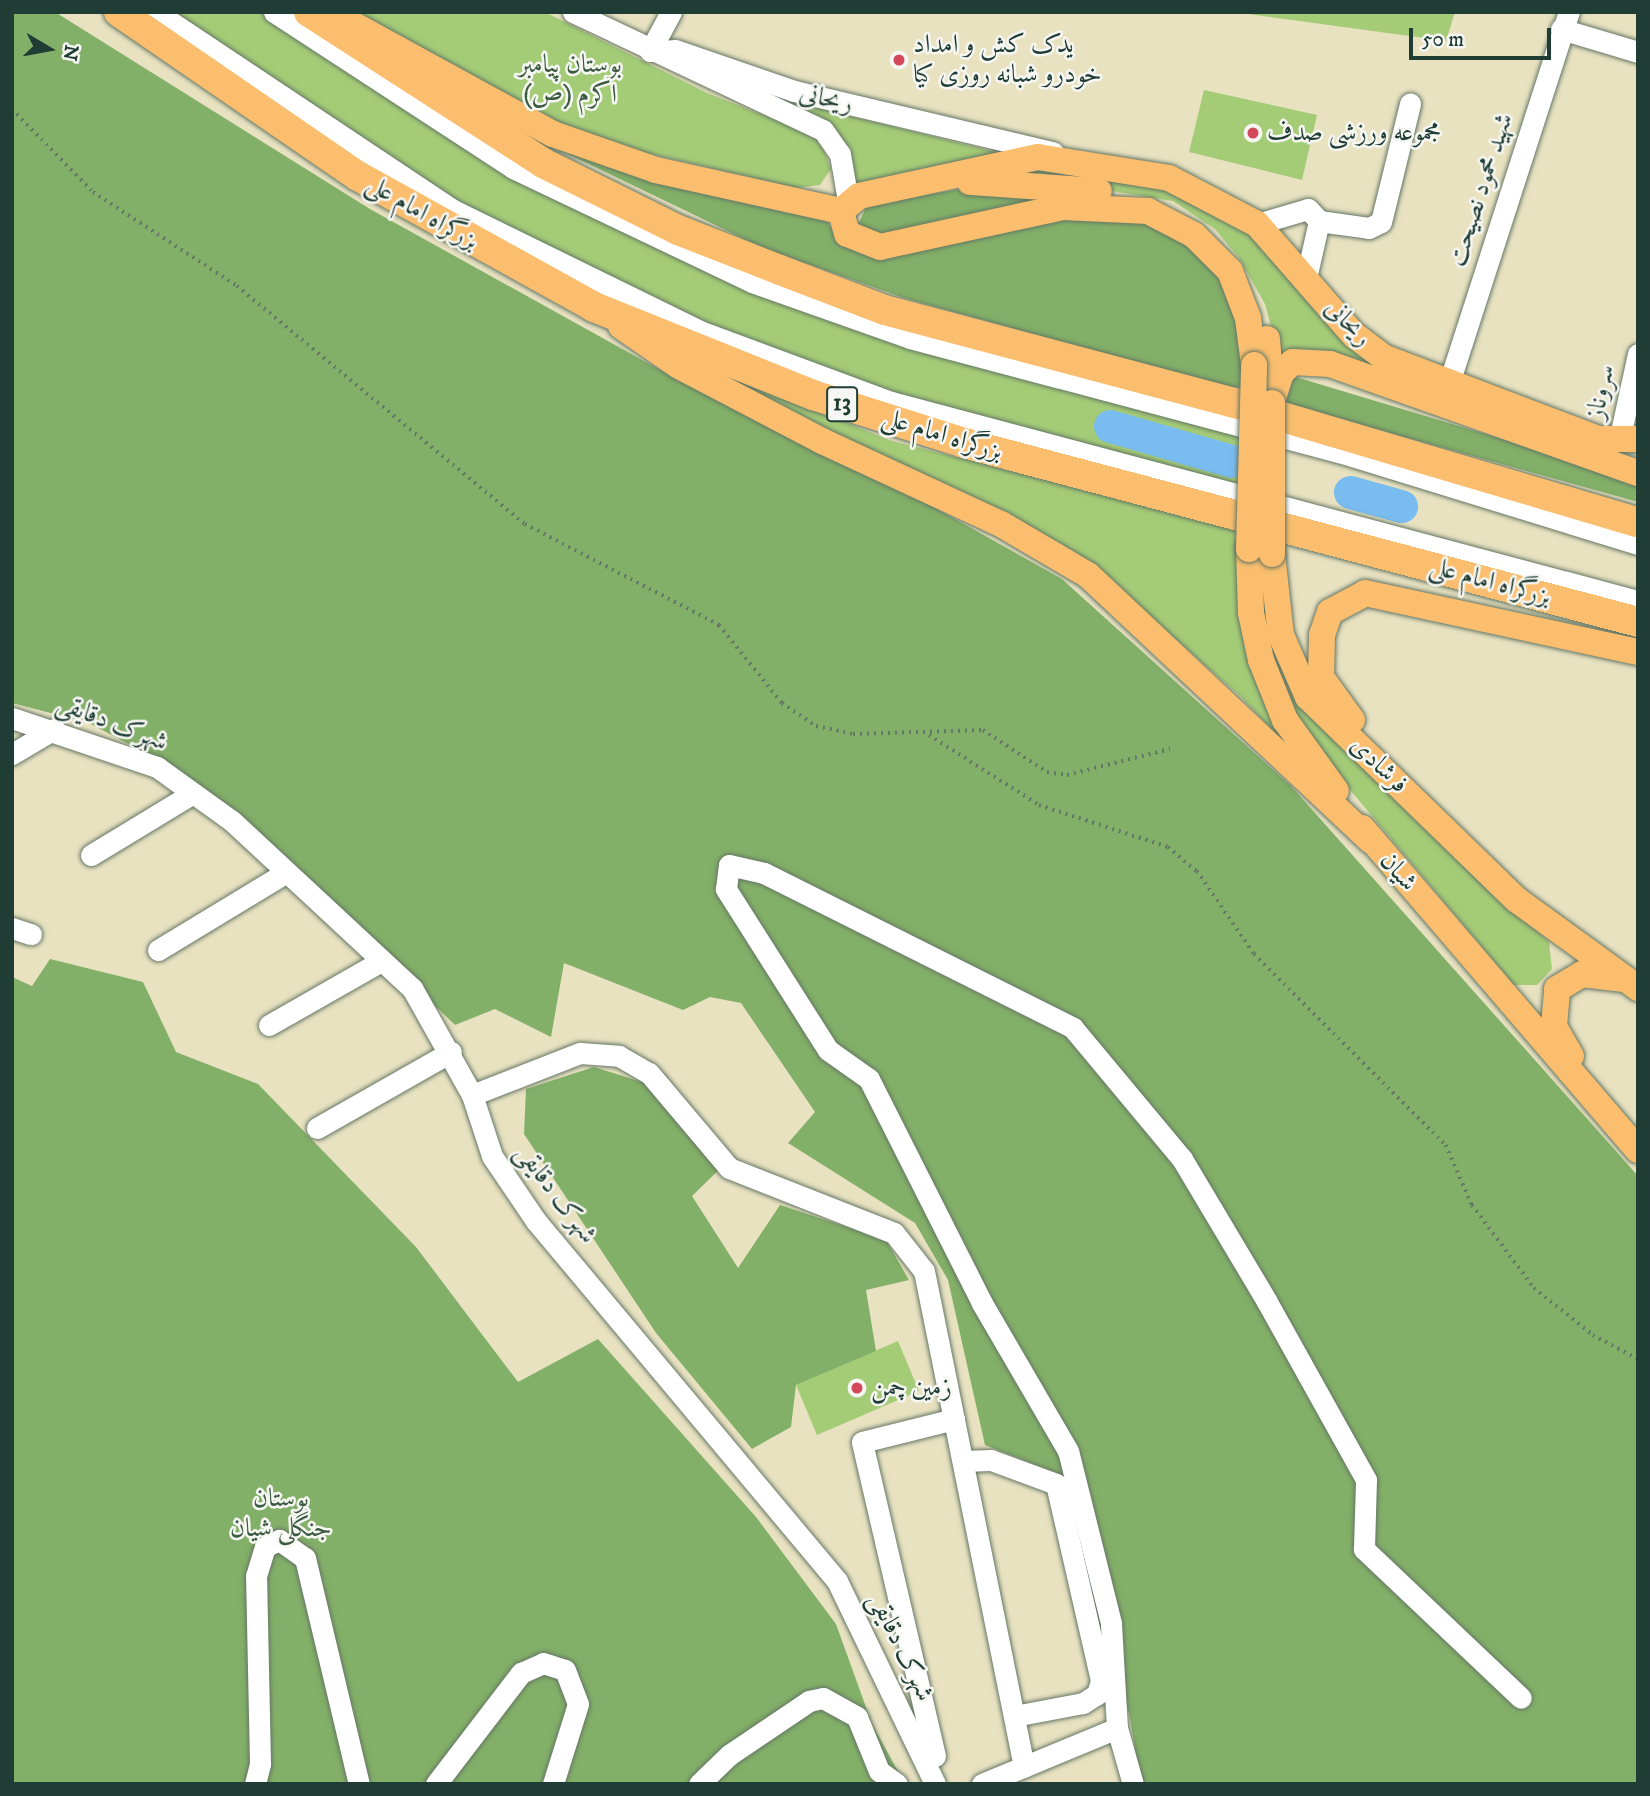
<!DOCTYPE html>
<meta charset="utf-8">
<style>
body{margin:0}
#map{position:relative;width:1650px;height:1796px;overflow:hidden;background:#e8e2c1;font-family:"IM FELL DW Pica",Amiri,serif}
div>[style]{position:absolute}
[style*='--x']{left:calc(var(--x)*1px);top:calc(var(--y)*1px);width:calc(var(--w)*1px);rotate:calc(var(--a)*1deg)}
.green>*{inset:0;background:#a4cc77}
.forest>*{inset:0;background:#83b068}
.river>*{height:33px;margin:-16.5px;padding:0 16.5px;transform-origin:16.5px;border-radius:16.5px;background:#79bcef}
.path>*{height:3.5px;margin-top:-1.75px;transform-origin:0;background:repeating-linear-gradient(90deg,#657765 0 2px,transparent 0 7px)}
.roads{filter:drop-shadow(0 0 2px #657765) drop-shadow(0 0 2px #657765)}
.minor>*{height:21px;margin:-10.5px;padding:0 10.5px;transform-origin:10.5px;border-radius:10.5px;background:#fff}
.major>*{height:26px;margin:-13px;padding:0 13px;transform-origin:13px;border-radius:13px;background:#fabe6e}
.highway>*{height:30px;margin:-15px;padding:0 15px;transform-origin:15px;border-radius:15px;background:#fabe6e}
.bridges{filter:drop-shadow(0 0 2px #657765) drop-shadow(0 0 2px #657765)}
.major-bridge>*{height:26px;margin:-13px;padding:0 13px;transform-origin:13px;border-radius:13px;background:#fabe6e}
.dots>*{width:19px;height:19px;translate:-50% -50%;box-sizing:border-box;border:4px solid #f6f6f2;border-radius:50%}
span{translate:-50% -50%;white-space:nowrap;text-align:center;line-height:1.15;-webkit-text-stroke:5px #f6f6f2;paint-order:stroke}
.shield-label span{padding:2px 5px;background:#f6f6f2;border:2px solid;border-radius:5px;-webkit-text-stroke-width:0}
.shield-label{font-size:24px;color:#1f3d34;font-weight:700}
.poi-label{font-size:26px;color:#1f3d34}
.left{translate:0 -50%;text-align:left}
.park-label{font-size:26px;color:#3a5a41}
.street-label{font-size:26px;color:#1f3d34}
.frame{position:absolute;inset:0;border:14px solid #1f3d34;pointer-events:none}
.north{position:absolute;left:14px;top:14px;width:70px;height:70px;-webkit-text-stroke:5px #f6f6f2;paint-order:stroke;rotate:100deg;font-size:19px;font-weight:700;line-height:28px;text-align:center;color:#1f3d34}
.north::after{content:'';display:block;margin:auto;width:24px;height:32px;background:#1f3d34;clip-path:polygon(50% 0,100% 100%,50% 72%,0 100%)}
.scale{position:absolute;left:1409px;top:28px;width:142px;height:32px;box-sizing:border-box;border:4px solid #1f3d34;border-top:0;padding-left:9px;font-size:21px;line-height:24px;white-space:nowrap;color:#1f3d34;-webkit-text-stroke:5px #f6f6f2;paint-order:stroke}
</style>
<div id="map">
<div class="green">
<div style="clip-path:polygon(162px 12px,261px 12px,468px 148px,1245px 434px,1244px 492px,979px 422px,699px 326px,529px 246px)"></div>
<div style="clip-path:polygon(358px 12px,545px 12px,707px 93px,819px 137px,831px 169px,820px 185px,797px 188px,582px 138px)"></div>
<div style="clip-path:polygon(1234px 12px,1455px 12px,1446px 41px)"></div>
<div style="clip-path:polygon(1204px 90px,1317px 115px,1302px 180px,1189px 152px)"></div>
<div style="clip-path:polygon(777px 98px,1016px 157px,855px 184px,852px 167px)"></div>
<div style="clip-path:polygon(1017px 166px,1137px 179px,1234px 217px,1389px 371px,1281px 362px,1265px 304px,1239px 258px,1215px 229px,1173px 201px,995px 172px)"></div>
<div style="clip-path:polygon(680px 358px,892px 441px,1239px 529px,1239px 601px,1313px 773px,1241px 697px,1119px 589px,874px 455px)"></div>
<div style="clip-path:polygon(1265px 565px,1274px 642px,1458px 860px,1549px 942px,1552px 969px,1537px 985px,1514px 985px,1304px 735px,1282px 691px,1258px 593px)"></div>
<div style="clip-path:polygon(898px 1341px,919px 1391px,817px 1435px,796px 1385px)"></div>
</div>
<div class="forest">
<div style="clip-path:polygon(12px 12px,55px 12px,370px 209px,680px 381px,932px 506px,1062px 579px,1291px 786px,1638px 1176px,1638px 1784px,1141px 1784px,1129px 1713px,1059px 1474px,985px 1445px,948px 1280px,915px 1223px,788px 1143px,815px 1112px,741px 1003px,710px 997px,683px 1010px,564px 963px,551px 1037px,495px 1009px,455px 1025px,268px 845px,179px 771px,89px 723px,12px 703px)"></div>
<div style="clip-path:polygon(514px 128px,825px 218px,841px 243px,1095px 212px,1164px 227px,1225px 276px,1249px 363px,1638px 480px,1638px 502px,904px 298px,763px 248px)"></div>
<div style="clip-path:polygon(955px 190px,975px 190px,1067px 194px,877px 239px,858px 225px,867px 205px)"></div>
<div style="clip-path:polygon(50px 959px,143px 982px,176px 1052px,258px 1084px,416px 1247px,518px 1382px,598px 1339px,756px 1517px,836px 1624px,872px 1724px,905px 1784px,12px 1784px,12px 977px,32px 986px)"></div>
<div style="clip-path:polygon(594px 1067px,674px 1092px,732px 1157px,692px 1196px,738px 1268px,780px 1205px,886px 1240px,909px 1280px,866px 1290px,876px 1351px,796px 1385px,791px 1427px,752px 1449px,656px 1333px,524px 1134px,526px 1089px)"></div>
</div>
<div class="river">
<div style="--x:1110;--y:426;--w:126;--a:16.1"></div>
<div style="--x:1350;--y:492;--w:53;--a:15.4"></div>
</div>
<div class="path">
<div style="--x:12;--y:109;--w:116;--a:45.7"></div>
<div style="--x:93;--y:192;--w:172;--a:33.1"></div>
<div style="--x:237;--y:286;--w:374;--a:39.6"></div>
<div style="--x:525;--y:524;--w:219;--a:27.5"></div>
<div style="--x:719;--y:625;--w:100;--a:51.1"></div>
<div style="--x:782;--y:703;--w:41;--a:34.1"></div>
<div style="--x:816;--y:726;--w:38;--a:12"></div>
<div style="--x:853;--y:734;--w:130;--a:-1.8"></div>
<div style="--x:983;--y:730;--w:77;--a:33.3"></div>
<div style="--x:1047;--y:772;--w:20;--a:9"></div>
<div style="--x:1067;--y:775;--w:106;--a:-14.2"></div>
<div style="--x:929;--y:735;--w:130;--a:32.5"></div>
<div style="--x:1039;--y:805;--w:136;--a:18"></div>
<div style="--x:1168;--y:847;--w:38;--a:40"></div>
<div style="--x:1197;--y:871;--w:101;--a:55.5"></div>
<div style="--x:1254;--y:954;--w:271;--a:44.9"></div>
<div style="--x:1446;--y:1145;--w:65;--a:66.6"></div>
<div style="--x:1472;--y:1205;--w:104;--a:53.2"></div>
<div style="--x:1534;--y:1288;--w:75;--a:38.5"></div>
<div style="--x:1593;--y:1335;--w:51;--a:28.1"></div>
</div>
<div class="roads">
<div class="minor">
<div style="--x:156;--y:12;--w:357;--a:33.7"></div>
<div style="--x:453;--y:210;--w:275;--a:26.1"></div>
<div style="--x:700;--y:331;--w:204;--a:20.4"></div>
<div style="--x:891;--y:402;--w:773;--a:14.92"></div>
<div style="--x:274;--y:12;--w:285;--a:33.1"></div>
<div style="--x:513;--y:168;--w:265;--a:25.5"></div>
<div style="--x:752;--y:282;--w:168;--a:19.5"></div>
<div style="--x:910;--y:338;--w:457;--a:14.9"></div>
<div style="--x:1352;--y:456;--w:299;--a:17.1"></div>
<div style="--x:573;--y:12;--w:276;--a:25.3"></div>
<div style="--x:823;--y:130;--w:29;--a:55"></div>
<div style="--x:840;--y:154;--w:48;--a:80.3"></div>
<div style="--x:1561;--y:29;--w:80;--a:16.6"></div>
<div style="--x:650;--y:51;--w:25;--a:-2"></div>
<div style="--x:675;--y:50;--w:126;--a:19"></div>
<div style="--x:794;--y:91;--w:266;--a:13.3"></div>
<div style="--x:650;--y:51;--w:44;--a:-61.7"></div>
<div style="--x:1319;--y:221;--w:50;--a:8"></div>
<div style="--x:1369;--y:228;--w:13;--a:-27"></div>
<div style="--x:1381;--y:222;--w:122;--a:-76.2"></div>
<div style="--x:1257;--y:224;--w:53;--a:-16.4"></div>
<div style="--x:1308;--y:209;--w:16;--a:47"></div>
<div style="--x:1319;--y:221;--w:58;--a:102.8"></div>
<div style="--x:1448;--y:386;--w:393;--a:-72.1"></div>
<div style="--x:1619;--y:441;--w:89;--a:-77.7"></div>
<div style="--x:12;--y:718;--w:153;--a:18.7"></div>
<div style="--x:157;--y:767;--w:92;--a:35.8"></div>
<div style="--x:232;--y:821;--w:246;--a:42.9"></div>
<div style="--x:412;--y:988;--w:123;--a:60.7"></div>
<div style="--x:472;--y:1095;--w:64;--a:71.8"></div>
<div style="--x:492;--y:1156;--w:78;--a:55.9"></div>
<div style="--x:536;--y:1221;--w:469;--a:50.1"></div>
<div style="--x:837;--y:1581;--w:225;--a:64.2"></div>
<div style="--x:12;--y:754;--w:49;--a:-30.8"></div>
<div style="--x:91;--y:855;--w:119;--a:-31.3"></div>
<div style="--x:12;--y:928;--w:20;--a:18"></div>
<div style="--x:158;--y:950;--w:149;--a:-31.2"></div>
<div style="--x:269;--y:1025;--w:129;--a:-29.7"></div>
<div style="--x:472;--y:1095;--w:116;--a:-21.3"></div>
<div style="--x:580;--y:1053;--w:39;--a:4"></div>
<div style="--x:619;--y:1056;--w:34;--a:30"></div>
<div style="--x:649;--y:1073;--w:124;--a:49.9"></div>
<div style="--x:729;--y:1168;--w:177;--a:21.5"></div>
<div style="--x:894;--y:1233;--w:48;--a:51.7"></div>
<div style="--x:924;--y:1271;--w:506;--a:78.6"></div>
<div style="--x:317;--y:1128;--w:154;--a:-29.6"></div>
<div style="--x:963;--y:1461;--w:28;--a:-2"></div>
<div style="--x:991;--y:1460;--w:69;--a:20.3"></div>
<div style="--x:1056;--y:1484;--w:202;--a:77.1"></div>
<div style="--x:1101;--y:1681;--w:14;--a:107"></div>
<div style="--x:1097;--y:1694;--w:17;--a:147"></div>
<div style="--x:1083;--y:1703;--w:70;--a:169.3"></div>
<div style="--x:1117;--y:1728;--w:105;--a:-93.3"></div>
<div style="--x:1111;--y:1623;--w:177;--a:-104"></div>
<div style="--x:1068;--y:1451;--w:171;--a:-120.2"></div>
<div style="--x:982;--y:1303;--w:251;--a:-116.8"></div>
<div style="--x:869;--y:1079;--w:50;--a:-144.7"></div>
<div style="--x:828;--y:1050;--w:191;--a:-122.4"></div>
<div style="--x:726;--y:889;--w:24;--a:-83"></div>
<div style="--x:729;--y:865;--w:36;--a:13"></div>
<div style="--x:764;--y:873;--w:346;--a:26.6"></div>
<div style="--x:1073;--y:1028;--w:170;--a:50.2"></div>
<div style="--x:1182;--y:1159;--w:164;--a:59.2"></div>
<div style="--x:1266;--y:1300;--w:206;--a:60.9"></div>
<div style="--x:1366;--y:1480;--w:69;--a:91.7"></div>
<div style="--x:1364;--y:1549;--w:216;--a:43.5"></div>
<div style="--x:935;--y:1756;--w:322;--a:-103.1"></div>
<div style="--x:862;--y:1442;--w:95;--a:-14"></div>
<div style="--x:255;--y:1784;--w:21;--a:-76"></div>
<div style="--x:260;--y:1764;--w:188;--a:-91.2"></div>
<div style="--x:256;--y:1576;--w:30;--a:-73"></div>
<div style="--x:265;--y:1547;--w:16;--a:-27"></div>
<div style="--x:279;--y:1540;--w:32;--a:35"></div>
<div style="--x:305;--y:1558;--w:232;--a:76.6"></div>
<div style="--x:436;--y:1784;--w:140;--a:-52.6"></div>
<div style="--x:521;--y:1673;--w:24;--a:-24"></div>
<div style="--x:543;--y:1663;--w:23;--a:18"></div>
<div style="--x:565;--y:1670;--w:36;--a:69"></div>
<div style="--x:578;--y:1704;--w:84;--a:107.4"></div>
<div style="--x:699;--y:1784;--w:42;--a:-44"></div>
<div style="--x:729;--y:1755;--w:97;--a:-34"></div>
<div style="--x:809;--y:1701;--w:14;--a:-12"></div>
<div style="--x:823;--y:1698;--w:39;--a:29"></div>
<div style="--x:857;--y:1717;--w:58;--a:67.8"></div>
<div style="--x:879;--y:1771;--w:22;--a:36"></div>
<div style="--x:982;--y:1784;--w:146;--a:-22.5"></div>
<div style="--x:1117;--y:1728;--w:58;--a:74.1"></div>
</div>
<div class="major">
<div style="--x:330;--y:12;--w:254;--a:28.7"></div>
<div style="--x:553;--y:134;--w:109;--a:19.3"></div>
<div style="--x:656;--y:170;--w:189;--a:12.5"></div>
<div style="--x:970;--y:182;--w:129;--a:4"></div>
<div style="--x:621;--y:326;--w:70;--a:34.6"></div>
<div style="--x:679;--y:366;--w:161;--a:27.7"></div>
<div style="--x:822;--y:441;--w:197;--a:24.9"></div>
<div style="--x:1001;--y:524;--w:101;--a:30.4"></div>
<div style="--x:1088;--y:575;--w:388;--a:43.2"></div>
<div style="--x:1267;--y:339;--w:64;--a:85.5"></div>
<div style="--x:1254;--y:365;--w:47;--a:-97.3"></div>
<div style="--x:1248;--y:318;--w:50;--a:-111"></div>
<div style="--x:1230;--y:271;--w:51;--a:-135"></div>
<div style="--x:1194;--y:235;--w:52;--a:-152.4"></div>
<div style="--x:1148;--y:211;--w:85;--a:-177.3"></div>
<div style="--x:1063;--y:207;--w:187;--a:167.7"></div>
<div style="--x:880;--y:247;--w:35;--a:-158"></div>
<div style="--x:847;--y:234;--w:24;--a:-105"></div>
<div style="--x:841;--y:211;--w:23;--a:-40"></div>
<div style="--x:859;--y:196;--w:183;--a:-12.3"></div>
<div style="--x:1038;--y:157;--w:133;--a:9.1"></div>
<div style="--x:1169;--y:178;--w:99;--a:27.6"></div>
<div style="--x:1257;--y:224;--w:147;--a:48.9"></div>
<div style="--x:1354;--y:335;--w:39;--a:37"></div>
<div style="--x:1385;--y:358;--w:228;--a:20.8"></div>
<div style="--x:1598;--y:439;--w:40;--a:0"></div>
<div style="--x:1273;--y:398;--w:26;--a:-72"></div>
<div style="--x:1281;--y:373;--w:16;--a:-43"></div>
<div style="--x:1293;--y:362;--w:37;--a:3"></div>
<div style="--x:1330;--y:364;--w:327;--a:19.5"></div>
<div style="--x:1249;--y:549;--w:64;--a:88.2"></div>
<div style="--x:1251;--y:613;--w:48;--a:78"></div>
<div style="--x:1261;--y:660;--w:65;--a:68.2"></div>
<div style="--x:1285;--y:720;--w:87;--a:54.3"></div>
<div style="--x:1272;--y:554;--w:81;--a:83.7"></div>
<div style="--x:1281;--y:635;--w:68;--a:66.5"></div>
<div style="--x:1308;--y:697;--w:291;--a:44.2"></div>
<div style="--x:1517;--y:900;--w:150;--a:36"></div>
<div style="--x:1352;--y:720;--w:53;--a:-125.8"></div>
<div style="--x:1321;--y:677;--w:42;--a:-88.6"></div>
<div style="--x:1322;--y:635;--w:24;--a:-71"></div>
<div style="--x:1330;--y:612;--w:40;--a:-28"></div>
<div style="--x:1365;--y:593;--w:279;--a:12.2"></div>
<div style="--x:1362;--y:828;--w:424;--a:49.4"></div>
<div style="--x:1571;--y:1056;--w:34;--a:-120"></div>
<div style="--x:1554;--y:1026;--w:37;--a:-85"></div>
<div style="--x:1557;--y:989;--w:29;--a:-31"></div>
<div style="--x:1582;--y:974;--w:38;--a:7"></div>
</div>
<div class="highway">
<div style="--x:119;--y:12;--w:290;--a:34.5"></div>
<div style="--x:358;--y:176;--w:270;--a:29"></div>
<div style="--x:594;--y:307;--w:236;--a:21.9"></div>
<div style="--x:813;--y:395;--w:158;--a:17.6"></div>
<div style="--x:964;--y:443;--w:697;--a:14.87"></div>
<div style="--x:309;--y:12;--w:278;--a:32.8"></div>
<div style="--x:543;--y:163;--w:151;--a:26.4"></div>
<div style="--x:678;--y:230;--w:110;--a:21.4"></div>
<div style="--x:780;--y:270;--w:112;--a:20.9"></div>
<div style="--x:885;--y:310;--w:362;--a:14.9"></div>
<div style="--x:1235;--y:403;--w:420;--a:16.5"></div>
</div>
</div>
<div class="bridges">
<div class="major-bridge">
<div style="--x:1272;--y:403;--w:151;--a:90"></div>
<div style="--x:1249;--y:549;--w:184;--a:-88.4"></div>
</div>
</div>
<div class="dots">
<div style="left:899px;top:60px;background:#d1495b"></div>
<div style="left:1253px;top:133px;background:#d1495b"></div>
<div style="left:857px;top:1388px;background:#d1495b"></div>
</div>
<div class="shield-label">
<span style="left:842px;top:404px">13</span>
</div>
<div class="poi-label">
<span class="left" style="left:913px;top:60px">یدک کش و امداد<br>خودرو شبانه روزی کیا</span>
<span class="left" style="left:1267px;top:133px">مجموعه ورزشی صدف</span>
<span class="left" style="left:871px;top:1388px">زمین چمن</span>
</div>
<div class="park-label">
<span style="left:570px;top:80px">بوستان پیامبر<br>اکرم (ص)</span>
<span style="left:281px;top:1514px">بوستان<br>جنگلی شیان</span>
</div>
<div class="street-label">
<span style="left:826px;top:99px;rotate:13deg">ریحانی</span>
<span style="left:1481px;top:190px;rotate:-72deg">شهید محمود نصیحت</span>
<span style="left:422px;top:213px;rotate:30deg">بزرگراه امام علی</span>
<span style="left:1348px;top:323px;rotate:46deg">ریحانی</span>
<span style="left:1601px;top:392px;rotate:-78deg">سروناز</span>
<span style="left:942px;top:435px;rotate:17deg">بزرگراه امام علی</span>
<span style="left:1490px;top:582px;rotate:15deg">بزرگراه امام علی</span>
<span style="left:112px;top:723px;rotate:21deg">شهرک دقایقی</span>
<span style="left:1379px;top:765px;rotate:44deg">فرشادی</span>
<span style="left:1398px;top:872px;rotate:49deg">شیان</span>
<span style="left:556px;top:1194px;rotate:53deg">شهرک دقایقی</span>
<span style="left:901px;top:1647px;rotate:64deg">شهرک دقایقی</span>
</div>
<div class="frame"></div>
<div class="north">N</div>
<div class="scale">50 m</div>
</div>
